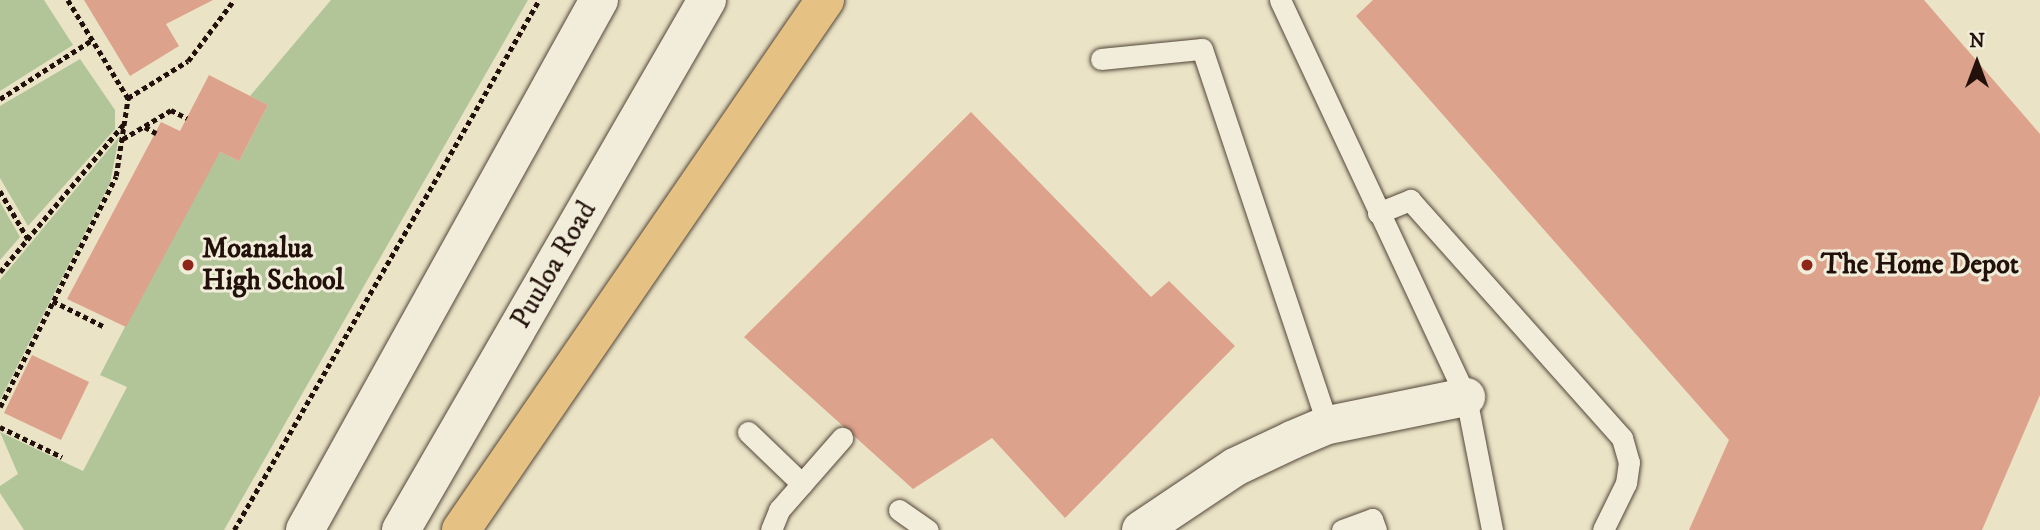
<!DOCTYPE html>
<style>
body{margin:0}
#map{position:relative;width:2040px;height:530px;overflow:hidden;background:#eae3c6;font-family:"IM FELL DW Pica",serif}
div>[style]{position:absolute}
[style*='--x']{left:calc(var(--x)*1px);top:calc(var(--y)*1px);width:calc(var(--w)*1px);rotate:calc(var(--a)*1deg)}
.green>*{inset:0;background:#b2c599}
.building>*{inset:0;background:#dda28c}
.path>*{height:4.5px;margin-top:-2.25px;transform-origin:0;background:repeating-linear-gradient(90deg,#22110a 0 5px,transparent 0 8.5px)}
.roads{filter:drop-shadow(0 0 2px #544639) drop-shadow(0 0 2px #544639)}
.service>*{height:21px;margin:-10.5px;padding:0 10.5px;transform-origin:10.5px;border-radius:10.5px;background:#f1edda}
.minor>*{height:38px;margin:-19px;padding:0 19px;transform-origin:19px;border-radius:19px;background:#f1edda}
.secondary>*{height:38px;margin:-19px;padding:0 19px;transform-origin:19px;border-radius:19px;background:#f1edda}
.motorway>*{height:38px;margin:-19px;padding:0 19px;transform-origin:19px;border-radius:19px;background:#e5c283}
.dots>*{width:19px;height:19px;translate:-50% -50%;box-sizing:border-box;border:4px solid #f1edda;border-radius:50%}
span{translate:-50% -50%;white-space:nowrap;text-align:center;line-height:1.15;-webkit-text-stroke:6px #f1edda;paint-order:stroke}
.poi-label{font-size:28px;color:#22110a;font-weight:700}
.left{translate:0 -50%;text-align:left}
.street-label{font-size:28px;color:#22110a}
.north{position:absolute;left:1942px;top:28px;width:70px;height:70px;-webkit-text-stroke:5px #f1edda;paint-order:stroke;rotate:0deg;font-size:19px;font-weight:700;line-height:28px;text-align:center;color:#22110a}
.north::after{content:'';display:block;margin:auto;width:24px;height:32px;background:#22110a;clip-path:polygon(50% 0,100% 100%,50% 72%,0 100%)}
</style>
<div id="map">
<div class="green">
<div style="clip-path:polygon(0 0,44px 0,73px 45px,0 91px)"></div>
<div style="clip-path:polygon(331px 0,528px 0,224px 530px,24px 530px,0 493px,0 486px,18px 474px,0 432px,83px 471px,127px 387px,100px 375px,185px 211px,220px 152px,239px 161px,268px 105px,250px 96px)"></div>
<div style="clip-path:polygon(80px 59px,115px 110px,115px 129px,28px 226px,0 178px,0 106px)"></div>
<div style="clip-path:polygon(119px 137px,110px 183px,0 400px,0 280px)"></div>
<div style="clip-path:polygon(0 202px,20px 237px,0 260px)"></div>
</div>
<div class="building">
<div style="clip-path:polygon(84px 0,213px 0,166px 24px,179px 46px,130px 76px)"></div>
<div style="clip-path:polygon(1373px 0,1924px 0,2040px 134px,2040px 395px,1982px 530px,1689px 530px,1729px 440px,1356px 16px)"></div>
<div style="clip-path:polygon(209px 75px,268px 105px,239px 161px,220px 152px,126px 327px,67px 299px,161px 122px,180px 131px)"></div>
<div style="clip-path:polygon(971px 112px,1151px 297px,1169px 281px,1235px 346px,1065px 518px,992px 438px,913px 489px,744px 337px)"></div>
<div style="clip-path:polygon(32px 355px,89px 382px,61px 440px,4px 413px)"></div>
</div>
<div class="path">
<div style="--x:68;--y:0;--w:115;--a:58.5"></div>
<div style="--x:128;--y:98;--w:70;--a:-31.7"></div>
<div style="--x:188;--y:61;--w:76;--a:-53"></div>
<div style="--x:0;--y:99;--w:109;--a:-32.7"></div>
<div style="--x:145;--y:127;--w:13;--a:29"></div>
<div style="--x:123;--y:139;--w:56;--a:-31.1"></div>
<div style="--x:171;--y:110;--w:18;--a:27"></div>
<div style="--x:0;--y:191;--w:56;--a:59.7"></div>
<div style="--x:0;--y:272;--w:192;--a:-50.1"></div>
<div style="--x:53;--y:301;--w:56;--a:26.6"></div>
<div style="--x:0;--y:407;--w:258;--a:-63.3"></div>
<div style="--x:116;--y:176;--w:79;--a:-81.3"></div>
<div style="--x:0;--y:427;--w:69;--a:25.8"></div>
<div style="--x:234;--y:530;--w:611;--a:-60.08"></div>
</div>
<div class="roads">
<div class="service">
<div style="--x:1280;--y:0;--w:438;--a:64.9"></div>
<div style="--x:1466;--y:397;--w:136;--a:78.9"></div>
<div style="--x:1101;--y:59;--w:101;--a:-5.7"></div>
<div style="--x:1202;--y:49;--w:397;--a:71.5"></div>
<div style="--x:1378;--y:213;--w:35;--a:-22"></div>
<div style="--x:1410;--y:200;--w:319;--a:48.3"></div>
<div style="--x:1622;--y:438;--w:25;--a:74"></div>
<div style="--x:1629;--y:462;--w:21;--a:98"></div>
<div style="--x:1626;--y:483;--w:52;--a:116.1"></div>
<div style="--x:748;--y:432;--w:75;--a:43.9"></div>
<div style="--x:899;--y:510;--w:35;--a:35"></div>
<div style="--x:771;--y:530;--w:22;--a:-68"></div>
<div style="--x:779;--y:510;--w:96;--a:-48.8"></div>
<div style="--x:1342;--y:530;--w:32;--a:-20"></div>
<div style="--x:1372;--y:519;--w:12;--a:70"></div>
</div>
<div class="minor">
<div style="--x:1141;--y:530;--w:113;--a:-33.8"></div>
<div style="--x:1235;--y:467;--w:63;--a:-25.3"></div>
<div style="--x:1292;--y:440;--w:39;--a:-23"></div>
<div style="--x:1328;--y:425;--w:141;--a:-11.5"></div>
</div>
<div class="secondary">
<div style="--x:305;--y:530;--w:606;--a:-60.98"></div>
<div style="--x:401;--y:530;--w:612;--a:-60"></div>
</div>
<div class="motorway">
<div style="--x:461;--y:530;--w:643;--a:-55.52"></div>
</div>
</div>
<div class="dots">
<div style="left:188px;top:265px;background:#8f2418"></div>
<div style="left:1807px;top:265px;background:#8f2418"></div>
</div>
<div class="poi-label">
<span class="left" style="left:202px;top:265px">Moanalua<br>High School</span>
<span class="left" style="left:1821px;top:265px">The Home Depot</span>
</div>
<div class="street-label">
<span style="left:554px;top:265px;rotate:-60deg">Puuloa Road</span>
</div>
<div class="north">N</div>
</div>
